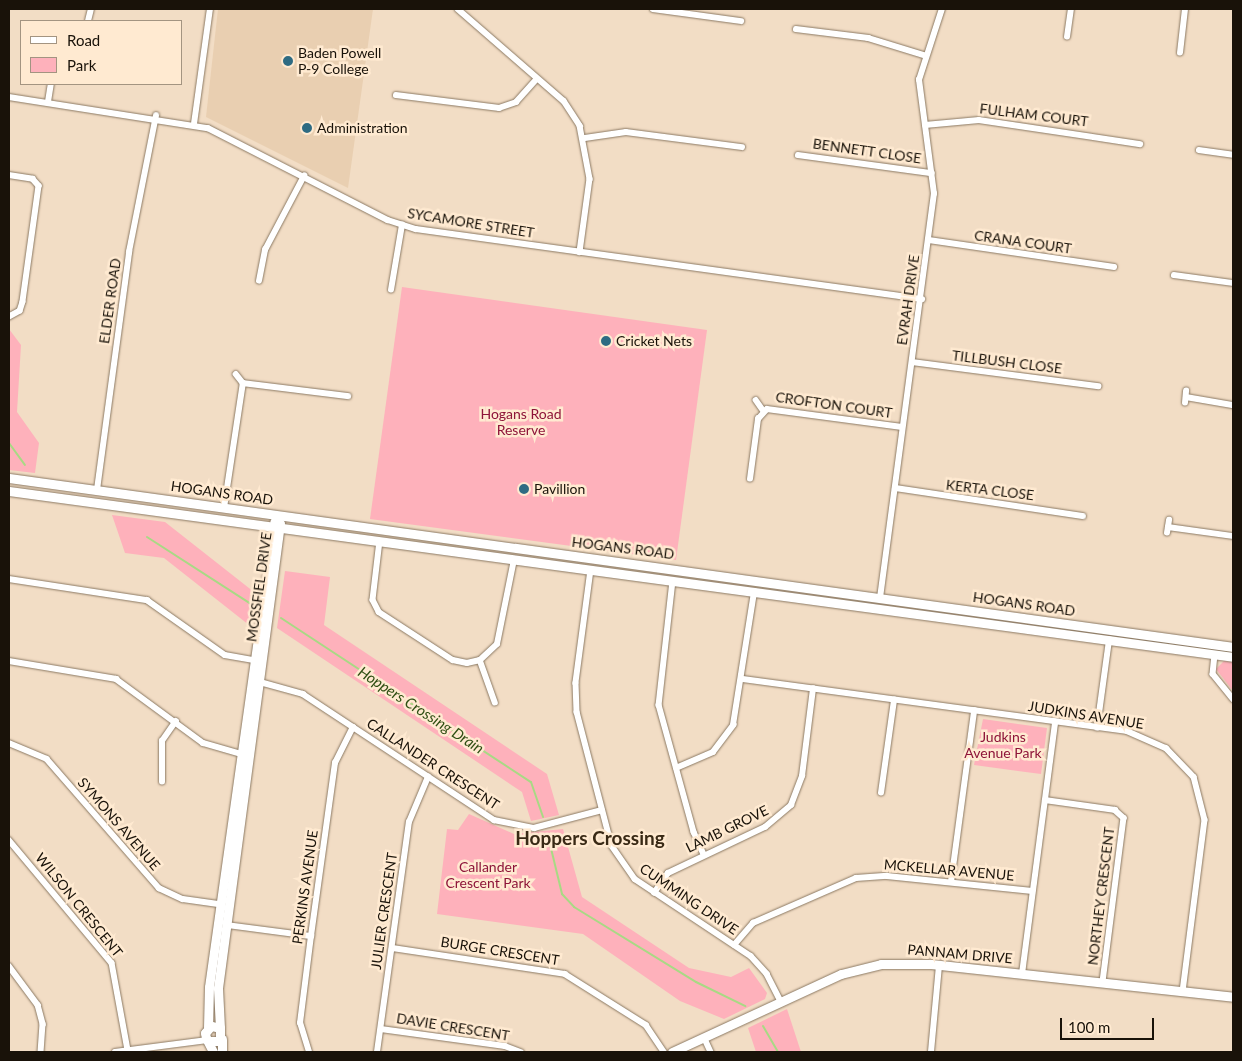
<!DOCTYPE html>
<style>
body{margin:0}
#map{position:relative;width:1242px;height:1061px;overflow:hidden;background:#f2ddc5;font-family:Lato,sans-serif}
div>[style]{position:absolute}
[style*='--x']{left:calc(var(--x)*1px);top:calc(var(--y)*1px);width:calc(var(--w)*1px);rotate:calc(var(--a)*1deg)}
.built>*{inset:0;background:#e9cfb1}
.green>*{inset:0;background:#feb1bb}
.stream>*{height:2px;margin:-1px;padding:0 1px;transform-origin:1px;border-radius:1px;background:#a8da84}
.roads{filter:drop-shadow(0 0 1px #8b7963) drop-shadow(0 0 1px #8b7963)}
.street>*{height:5.5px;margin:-2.75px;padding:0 2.75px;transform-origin:2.75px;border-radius:2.75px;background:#fff}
.secondary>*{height:9px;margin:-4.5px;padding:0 4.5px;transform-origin:4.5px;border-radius:4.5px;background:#fff}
.dots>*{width:14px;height:14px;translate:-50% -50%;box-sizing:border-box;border:2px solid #ffead1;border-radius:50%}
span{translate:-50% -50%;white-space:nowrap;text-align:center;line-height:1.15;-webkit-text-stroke:5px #ffead1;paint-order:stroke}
.poi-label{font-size:14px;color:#191209}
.left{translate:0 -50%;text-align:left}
.street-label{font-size:14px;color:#191209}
.park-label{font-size:14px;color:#8e1439}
.water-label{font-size:15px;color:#304f14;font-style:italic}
.district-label{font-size:19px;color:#392915;font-weight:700}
.frame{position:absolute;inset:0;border:10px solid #191209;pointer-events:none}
.legend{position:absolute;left:20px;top:20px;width:162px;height:65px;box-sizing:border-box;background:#ffead1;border:1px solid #a39481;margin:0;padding:6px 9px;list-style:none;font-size:15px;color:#191209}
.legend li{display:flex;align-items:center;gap:10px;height:25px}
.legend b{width:25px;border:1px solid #a39481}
.scale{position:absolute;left:1060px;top:1018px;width:94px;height:22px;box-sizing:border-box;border:2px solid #191209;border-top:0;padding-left:6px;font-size:15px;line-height:18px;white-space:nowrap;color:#191209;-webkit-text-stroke:4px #ffead1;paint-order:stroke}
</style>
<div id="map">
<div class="built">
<div style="clip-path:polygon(218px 9px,373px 9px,348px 188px,206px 117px)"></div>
</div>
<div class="green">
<div style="clip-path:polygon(402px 287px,707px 330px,676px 560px,370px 519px)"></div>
<div style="clip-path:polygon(9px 329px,21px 345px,17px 412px,39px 443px,35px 473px,9px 470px)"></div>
<div style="clip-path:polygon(112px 515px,165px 522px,254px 592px,249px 625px,164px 558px,125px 553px)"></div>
<div style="clip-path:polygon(285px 571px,330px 577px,324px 625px,547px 774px,559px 815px,531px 821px,522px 792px,277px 628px)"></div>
<div style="clip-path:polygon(1224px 661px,1233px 662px,1233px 691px,1216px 669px)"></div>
<div style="clip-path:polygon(983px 719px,1047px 728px,1041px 774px,974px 765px)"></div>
<div style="clip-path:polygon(469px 814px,514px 834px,563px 829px,582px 897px,689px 968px,731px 977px,749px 968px,767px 993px,765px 999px,724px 1019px,680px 1001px,583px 934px,437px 914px,447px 829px,458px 830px)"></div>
<div style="clip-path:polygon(787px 1009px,801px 1052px,756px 1052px,748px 1028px)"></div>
</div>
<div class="stream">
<div style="--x:9;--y:443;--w:27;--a:54"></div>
<div style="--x:147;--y:537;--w:124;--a:32.8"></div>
<div style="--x:281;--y:618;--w:299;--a:33.3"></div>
<div style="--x:531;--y:782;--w:37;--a:71"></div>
<div style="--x:548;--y:836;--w:60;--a:76.4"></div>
<div style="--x:562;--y:894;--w:18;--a:47"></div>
<div style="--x:574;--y:907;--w:143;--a:31.6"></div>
<div style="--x:696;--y:982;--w:55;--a:26.1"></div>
<div style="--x:763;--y:1026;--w:30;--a:60"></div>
</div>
<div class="roads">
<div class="street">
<div style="--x:458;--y:9;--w:140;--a:41"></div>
<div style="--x:564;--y:101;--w:30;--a:57"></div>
<div style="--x:580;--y:126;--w:54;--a:79.3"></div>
<div style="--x:590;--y:179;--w:74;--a:97.8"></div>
<div style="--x:653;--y:9;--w:89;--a:7.8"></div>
<div style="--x:88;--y:21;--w:12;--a:-76"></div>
<div style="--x:796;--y:29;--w:73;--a:7.1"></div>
<div style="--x:868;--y:38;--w:59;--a:16.9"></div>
<div style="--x:1067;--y:37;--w:28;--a:-82"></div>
<div style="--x:1180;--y:53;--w:44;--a:-83.5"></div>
<div style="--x:396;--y:95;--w:104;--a:7.2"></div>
<div style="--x:499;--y:108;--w:18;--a:-19"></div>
<div style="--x:516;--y:102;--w:31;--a:-48"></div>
<div style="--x:9;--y:97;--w:201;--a:8.9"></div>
<div style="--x:208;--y:128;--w:202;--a:27.1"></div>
<div style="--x:388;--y:220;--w:29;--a:18"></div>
<div style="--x:416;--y:229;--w:511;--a:7.88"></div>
<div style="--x:48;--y:102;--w:18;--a:-81"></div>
<div style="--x:194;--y:124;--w:116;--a:-82.1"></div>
<div style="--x:925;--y:125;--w:54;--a:-5.3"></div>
<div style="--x:979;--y:120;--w:163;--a:8.5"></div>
<div style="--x:585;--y:138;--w:41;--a:-8.3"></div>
<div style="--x:626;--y:132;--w:117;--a:7.4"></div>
<div style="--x:1199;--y:150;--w:34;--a:8"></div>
<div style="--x:798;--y:155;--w:135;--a:7.7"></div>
<div style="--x:9;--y:175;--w:24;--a:9"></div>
<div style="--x:33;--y:179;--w:9;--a:49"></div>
<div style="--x:39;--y:186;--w:117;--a:97.9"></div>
<div style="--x:23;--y:302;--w:9;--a:108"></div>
<div style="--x:20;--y:311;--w:13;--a:151"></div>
<div style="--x:929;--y:240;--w:187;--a:8.3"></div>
<div style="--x:1174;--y:275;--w:60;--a:7.7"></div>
<div style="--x:259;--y:281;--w:32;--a:-79"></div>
<div style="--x:265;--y:250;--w:84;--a:-62.2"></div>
<div style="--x:391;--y:290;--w:66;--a:-80.4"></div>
<div style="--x:912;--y:362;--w:188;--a:7.4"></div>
<div style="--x:236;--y:374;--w:11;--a:52"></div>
<div style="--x:1186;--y:397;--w:48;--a:9.7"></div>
<div style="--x:756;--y:400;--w:12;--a:55"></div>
<div style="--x:1185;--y:403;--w:12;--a:-85"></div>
<div style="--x:750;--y:479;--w:61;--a:-82.4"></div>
<div style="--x:758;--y:419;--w:13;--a:-48"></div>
<div style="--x:767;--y:409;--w:136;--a:7.6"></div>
<div style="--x:895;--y:488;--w:190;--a:8.5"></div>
<div style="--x:97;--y:490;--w:240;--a:-82.3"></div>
<div style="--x:129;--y:252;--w:139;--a:-78.8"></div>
<div style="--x:224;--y:508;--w:126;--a:-81.4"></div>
<div style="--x:243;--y:383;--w:106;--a:7.1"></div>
<div style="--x:1168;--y:527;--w:66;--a:7.9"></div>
<div style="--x:1167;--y:533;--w:13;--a:-81"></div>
<div style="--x:380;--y:541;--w:59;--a:96.8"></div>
<div style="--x:373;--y:600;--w:13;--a:63"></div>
<div style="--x:379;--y:612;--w:88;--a:33"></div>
<div style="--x:453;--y:660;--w:14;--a:12"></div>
<div style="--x:467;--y:663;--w:13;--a:-13"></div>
<div style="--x:480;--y:660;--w:23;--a:-43"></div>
<div style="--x:497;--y:644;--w:86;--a:-78.6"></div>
<div style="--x:591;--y:570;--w:114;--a:97.6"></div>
<div style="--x:576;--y:683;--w:29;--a:88"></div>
<div style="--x:577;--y:712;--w:138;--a:75.4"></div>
<div style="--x:612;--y:846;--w:40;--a:55.1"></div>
<div style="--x:635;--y:879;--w:139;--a:33.6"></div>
<div style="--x:751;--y:956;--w:24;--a:48"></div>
<div style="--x:767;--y:974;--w:31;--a:63"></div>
<div style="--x:9;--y:579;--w:140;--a:8.7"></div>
<div style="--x:147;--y:600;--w:95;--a:35.2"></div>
<div style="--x:225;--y:655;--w:29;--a:10"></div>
<div style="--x:673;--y:581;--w:125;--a:96.4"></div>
<div style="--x:659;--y:705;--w:132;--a:74.6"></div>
<div style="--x:694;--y:832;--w:24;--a:66"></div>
<div style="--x:880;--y:598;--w:408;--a:-82.4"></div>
<div style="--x:934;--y:194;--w:115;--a:-97.5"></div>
<div style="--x:919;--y:80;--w:75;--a:-72.1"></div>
<div style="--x:1215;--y:655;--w:19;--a:96"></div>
<div style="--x:1213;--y:674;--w:32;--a:51"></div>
<div style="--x:480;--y:660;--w:45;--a:70.3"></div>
<div style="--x:9;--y:661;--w:109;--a:9.5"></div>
<div style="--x:116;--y:679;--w:108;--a:36.3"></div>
<div style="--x:203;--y:743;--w:40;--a:16"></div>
<div style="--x:743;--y:679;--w:388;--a:7.7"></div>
<div style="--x:1127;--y:731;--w:43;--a:23.6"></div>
<div style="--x:1166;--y:748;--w:40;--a:46"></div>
<div style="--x:1194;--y:777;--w:44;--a:75.7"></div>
<div style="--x:1205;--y:820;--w:172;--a:97.3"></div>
<div style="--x:260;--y:682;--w:45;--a:15.6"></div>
<div style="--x:303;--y:694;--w:229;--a:33.4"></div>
<div style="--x:494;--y:820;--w:41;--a:11.3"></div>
<div style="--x:534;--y:828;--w:70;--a:-14.8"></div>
<div style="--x:1097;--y:728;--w:89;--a:-82.2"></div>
<div style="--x:9;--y:743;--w:41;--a:22.8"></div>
<div style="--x:47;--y:759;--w:171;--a:49"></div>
<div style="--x:159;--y:888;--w:26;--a:25"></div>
<div style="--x:183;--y:899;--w:37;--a:8"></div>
<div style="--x:676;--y:768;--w:40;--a:-23.4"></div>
<div style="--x:713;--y:752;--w:34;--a:-53"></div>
<div style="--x:733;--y:725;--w:135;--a:-81"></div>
<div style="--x:162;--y:782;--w:41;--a:-90"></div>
<div style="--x:162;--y:741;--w:24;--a:-55"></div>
<div style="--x:881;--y:793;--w:94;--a:-82"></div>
<div style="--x:1045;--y:800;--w:71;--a:8.1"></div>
<div style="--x:1115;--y:810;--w:12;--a:42"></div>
<div style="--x:1124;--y:818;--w:166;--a:97.3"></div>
<div style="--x:9;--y:840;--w:160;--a:50.1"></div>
<div style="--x:112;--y:963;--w:88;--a:79.6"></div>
<div style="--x:951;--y:882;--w:173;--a:-82.3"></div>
<div style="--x:654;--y:893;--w:24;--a:-55"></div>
<div style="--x:668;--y:873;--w:107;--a:-25.4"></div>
<div style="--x:765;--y:827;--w:34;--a:-40"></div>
<div style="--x:791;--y:805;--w:31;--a:-69"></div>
<div style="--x:802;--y:776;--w:88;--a:-82.8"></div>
<div style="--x:227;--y:925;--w:85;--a:7.5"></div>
<div style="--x:734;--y:945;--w:29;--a:-49"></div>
<div style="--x:753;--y:923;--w:112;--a:-23.6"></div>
<div style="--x:856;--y:878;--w:31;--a:-4"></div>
<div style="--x:887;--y:876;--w:146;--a:5.9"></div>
<div style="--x:392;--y:948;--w:175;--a:8.5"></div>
<div style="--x:565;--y:974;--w:96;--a:32.2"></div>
<div style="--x:646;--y:1025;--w:32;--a:56"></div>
<div style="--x:9;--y:966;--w:49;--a:53.4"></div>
<div style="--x:38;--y:1005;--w:20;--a:75"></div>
<div style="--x:43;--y:1024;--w:28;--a:94"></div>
<div style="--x:1022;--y:974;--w:254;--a:-82.5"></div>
<div style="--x:381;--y:1029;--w:125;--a:7.8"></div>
<div style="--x:505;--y:1046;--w:17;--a:21"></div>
<div style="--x:704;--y:1037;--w:17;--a:65"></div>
<div style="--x:115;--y:1052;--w:93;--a:-7.4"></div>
<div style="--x:309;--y:1052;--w:30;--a:-107"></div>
<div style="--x:300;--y:1023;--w:88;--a:-82.8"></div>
<div style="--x:311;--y:936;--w:175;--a:-82.1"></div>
<div style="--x:335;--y:763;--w:40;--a:-63.4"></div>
<div style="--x:377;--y:1052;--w:232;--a:-82.1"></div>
<div style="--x:409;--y:822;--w:49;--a:-67.1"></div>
<div style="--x:931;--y:1052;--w:87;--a:-84.7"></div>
</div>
<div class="secondary">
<div style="--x:9;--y:478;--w:1236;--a:7.86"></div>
<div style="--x:9;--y:491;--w:1235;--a:7.72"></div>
<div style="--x:208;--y:1028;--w:41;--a:-88.6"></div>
<div style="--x:209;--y:987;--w:470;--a:-82"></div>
<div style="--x:220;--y:1028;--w:40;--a:-92.9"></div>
<div style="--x:218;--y:988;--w:469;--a:-82.4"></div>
<div style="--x:222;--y:1039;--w:13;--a:90"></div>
<div style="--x:208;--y:1041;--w:12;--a:0"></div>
<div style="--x:220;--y:1041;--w:13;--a:-90"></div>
<div style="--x:220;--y:1028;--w:9;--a:-167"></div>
<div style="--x:211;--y:1026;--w:9;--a:131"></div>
<div style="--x:205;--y:1033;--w:5;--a:79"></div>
<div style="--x:206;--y:1038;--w:16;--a:63"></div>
<div style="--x:672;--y:1052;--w:186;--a:-24.8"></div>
<div style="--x:841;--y:974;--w:41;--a:-14"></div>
<div style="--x:881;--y:964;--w:50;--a:0"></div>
<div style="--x:931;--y:964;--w:304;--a:6.2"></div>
</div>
</div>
<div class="dots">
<div style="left:288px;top:61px;background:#2e6b82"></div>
<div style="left:307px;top:128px;background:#2e6b82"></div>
<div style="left:606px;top:341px;background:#2e6b82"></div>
<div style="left:524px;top:489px;background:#2e6b82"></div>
</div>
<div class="poi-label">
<span class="left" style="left:298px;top:61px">Baden Powell<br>P-9 College</span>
<span class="left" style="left:317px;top:128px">Administration</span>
<span class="left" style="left:616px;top:341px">Cricket Nets</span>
<span class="left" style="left:534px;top:489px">Pavillion</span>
</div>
<div class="street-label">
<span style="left:1034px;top:115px;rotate:7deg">FULHAM COURT</span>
<span style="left:867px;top:151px;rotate:8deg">BENNETT CLOSE</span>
<span style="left:471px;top:223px;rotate:9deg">SYCAMORE STREET</span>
<span style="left:1023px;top:242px;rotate:8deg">CRANA COURT</span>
<span style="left:908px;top:300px;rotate:-82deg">EVRAH DRIVE</span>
<span style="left:110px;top:301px;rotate:-82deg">ELDER ROAD</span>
<span style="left:1007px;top:362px;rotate:7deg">TILLBUSH CLOSE</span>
<span style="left:834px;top:405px;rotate:8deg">CROFTON COURT</span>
<span style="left:990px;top:490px;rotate:7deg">KERTA CLOSE</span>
<span style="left:222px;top:493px;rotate:8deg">HOGANS ROAD</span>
<span style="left:623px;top:548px;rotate:7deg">HOGANS ROAD</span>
<span style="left:259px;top:587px;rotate:-82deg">MOSSFIEL DRIVE</span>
<span style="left:1024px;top:604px;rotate:8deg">HOGANS ROAD</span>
<span style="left:1086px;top:715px;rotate:9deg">JUDKINS AVENUE</span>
<span style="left:433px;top:764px;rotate:33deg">CALLANDER CRESCENT</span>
<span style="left:119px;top:824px;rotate:49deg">SYMONS AVENUE</span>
<span style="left:727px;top:829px;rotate:-26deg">LAMB GROVE</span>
<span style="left:949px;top:870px;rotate:5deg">MCKELLAR AVENUE</span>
<span style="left:305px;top:887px;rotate:-82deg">PERKINS AVENUE</span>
<span style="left:1101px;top:896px;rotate:-83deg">NORTHEY CRESCENT</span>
<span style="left:689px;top:899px;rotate:34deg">CUMMING DRIVE</span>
<span style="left:79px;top:905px;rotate:51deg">WILSON CRESCENT</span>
<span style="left:384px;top:911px;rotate:-82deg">JULIER CRESCENT</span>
<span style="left:500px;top:951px;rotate:9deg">BURGE CRESCENT</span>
<span style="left:960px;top:954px;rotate:5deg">PANNAM DRIVE</span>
<span style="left:453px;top:1027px;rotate:9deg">DAVIE CRESCENT</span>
</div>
<div class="park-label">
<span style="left:521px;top:422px">Hogans Road<br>Reserve</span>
<span style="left:1003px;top:745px">Judkins<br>Avenue Park</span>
<span style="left:488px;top:875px">Callander<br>Crescent Park</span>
</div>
<div class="water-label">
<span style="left:421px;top:710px;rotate:33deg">Hoppers Crossing Drain</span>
</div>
<div class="district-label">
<span style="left:590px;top:838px">Hoppers Crossing</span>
</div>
<div class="frame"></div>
<ul class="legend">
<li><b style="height:6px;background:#fff"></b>Road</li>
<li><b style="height:14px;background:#feb1bb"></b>Park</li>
</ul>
<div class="scale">100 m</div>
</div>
